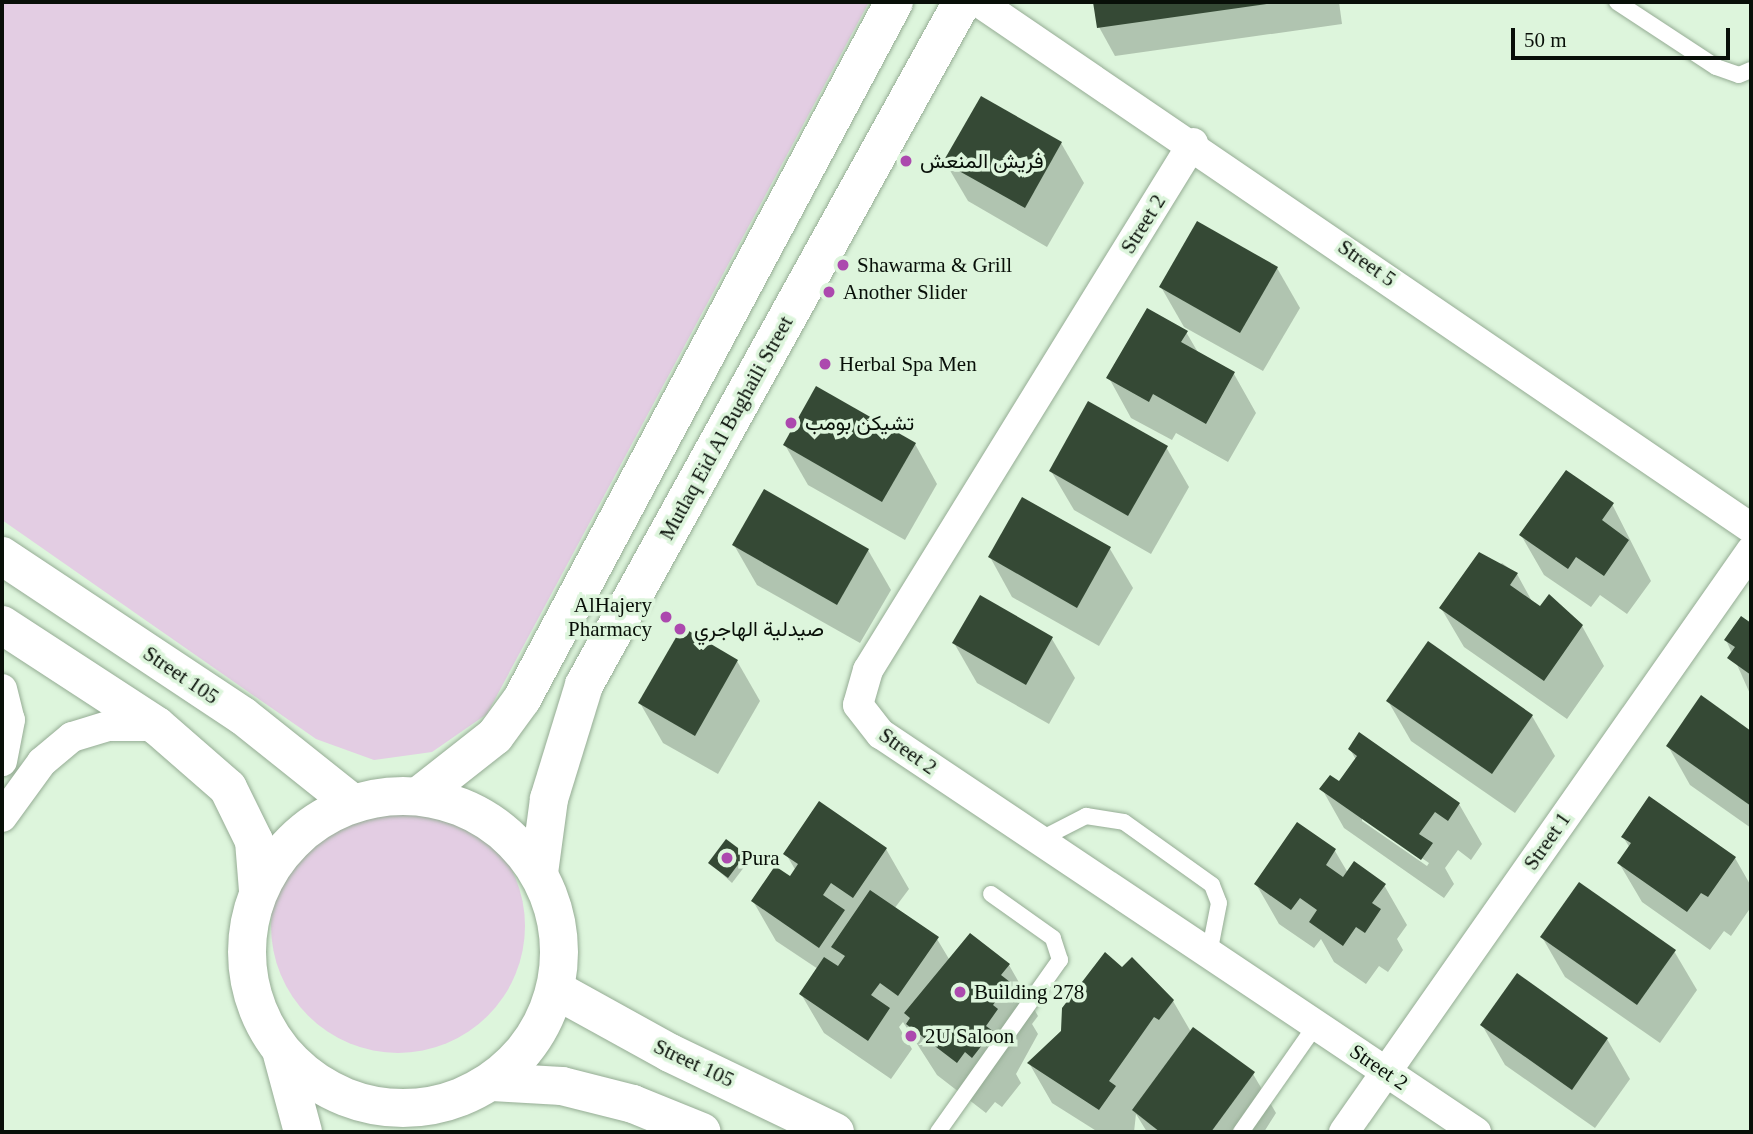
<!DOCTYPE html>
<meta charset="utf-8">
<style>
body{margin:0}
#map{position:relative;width:1753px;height:1134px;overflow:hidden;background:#ddf5dc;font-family:"Times New Roman",Vazirmatn,serif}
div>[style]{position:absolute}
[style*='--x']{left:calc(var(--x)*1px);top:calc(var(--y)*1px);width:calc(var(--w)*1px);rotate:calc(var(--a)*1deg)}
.green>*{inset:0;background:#e3cde3}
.round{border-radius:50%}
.shadow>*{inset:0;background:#0003}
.building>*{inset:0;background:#354935}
.roads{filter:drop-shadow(0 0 2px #95ac94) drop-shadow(0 0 2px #95ac94)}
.lane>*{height:16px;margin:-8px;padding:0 8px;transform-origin:8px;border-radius:8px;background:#fff}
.street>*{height:30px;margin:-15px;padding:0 15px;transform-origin:15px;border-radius:15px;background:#fff}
.secondary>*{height:38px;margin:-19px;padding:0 19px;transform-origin:19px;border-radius:19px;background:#fff}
.secondary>.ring{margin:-19px;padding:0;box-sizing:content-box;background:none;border:38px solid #fff;border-radius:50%}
.dots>*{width:19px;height:19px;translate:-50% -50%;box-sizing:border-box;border:4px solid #ddf5dc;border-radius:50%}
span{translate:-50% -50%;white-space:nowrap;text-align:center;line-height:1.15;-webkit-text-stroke:7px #ddf5dc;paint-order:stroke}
.poi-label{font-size:21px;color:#080f08}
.left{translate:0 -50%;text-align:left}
.right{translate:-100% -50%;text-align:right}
.street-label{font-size:21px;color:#080f08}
.frame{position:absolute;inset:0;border:4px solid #080f08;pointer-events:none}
.scale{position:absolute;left:1511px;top:28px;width:219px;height:32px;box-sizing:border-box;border:4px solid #080f08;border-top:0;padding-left:9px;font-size:21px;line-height:24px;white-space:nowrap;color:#080f08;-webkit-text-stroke:5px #ddf5dc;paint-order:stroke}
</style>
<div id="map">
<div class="green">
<div style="clip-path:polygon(2px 2px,869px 2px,487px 714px,432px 752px,374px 760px,316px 739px,2px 520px)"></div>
<div class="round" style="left:271px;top:799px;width:254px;height:254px"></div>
</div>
<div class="shadow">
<div style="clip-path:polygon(1095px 2px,1339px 2px,1342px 24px,1115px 56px,1099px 27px)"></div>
<div style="clip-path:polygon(1061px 143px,1084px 183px,1047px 247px,968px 201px,945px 162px)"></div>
<div style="clip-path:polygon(1277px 268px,1300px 308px,1263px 371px,1184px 327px,1161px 287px)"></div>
<div style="clip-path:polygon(1186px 332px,1199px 354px,1234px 374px,1256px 413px,1228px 462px,1176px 433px,1172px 440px,1131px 418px,1109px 378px)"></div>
<div style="clip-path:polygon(915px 444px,937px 484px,905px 540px,808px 485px,785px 445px)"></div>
<div style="clip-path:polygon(1166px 447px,1189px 487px,1151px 554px,1074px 510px,1051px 471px)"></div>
<div style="clip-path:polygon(1612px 504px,1651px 581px,1627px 614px,1600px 595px,1591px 607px,1544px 575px,1521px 535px)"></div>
<div style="clip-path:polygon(734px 545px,868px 550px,891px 590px,860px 643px,757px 585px)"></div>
<div style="clip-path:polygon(1110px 549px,1133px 588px,1099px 646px,1012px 597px,990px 557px)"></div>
<div style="clip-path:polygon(1502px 563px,1517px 574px,1534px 605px,1582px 626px,1604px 666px,1567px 719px,1464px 647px,1441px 608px)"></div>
<div style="clip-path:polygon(1742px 619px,1751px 625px,1751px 696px,1726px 640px)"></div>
<div style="clip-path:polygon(1052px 639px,1075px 678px,1049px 724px,977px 683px,954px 643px)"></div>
<div style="clip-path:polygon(1429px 644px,1532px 716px,1555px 756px,1515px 813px,1411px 741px,1388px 701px)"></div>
<div style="clip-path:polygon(737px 661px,760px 701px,718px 774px,663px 743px,640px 703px)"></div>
<div style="clip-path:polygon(1701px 698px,1751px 733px,1751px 828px,1690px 785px,1668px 746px)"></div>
<div style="clip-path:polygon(evenodd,1350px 749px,1459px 804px,1482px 844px,1471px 860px,1458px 850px,1445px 868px,1454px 884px,1444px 898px,1344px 828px,1322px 789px,1340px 784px,1356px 760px,1350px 749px,1362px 817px,1429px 863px,1427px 866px,1362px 821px,1362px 817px)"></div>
<div style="clip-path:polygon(1650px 799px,1735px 858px,1751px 886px,1751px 907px,1731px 936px,1724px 931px,1710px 950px,1642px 902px,1619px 863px,1630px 848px,1623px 837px)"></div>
<div style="clip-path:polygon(1298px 825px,1335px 851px,1348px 873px,1384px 885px,1407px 925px,1397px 939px,1403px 950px,1388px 972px,1379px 966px,1366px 984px,1334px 962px,1321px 939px,1314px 948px,1279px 924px,1256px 884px)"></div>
<div style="clip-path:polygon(886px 849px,909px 889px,894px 909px,937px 939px,949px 959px,1009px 965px,1038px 1016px,1032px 1024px,1038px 1034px,1016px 1074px,1021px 1083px,1002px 1107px,995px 1102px,986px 1113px,937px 1075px,903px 1022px,899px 1027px,912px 1049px,891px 1079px,824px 1033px,801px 994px,818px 969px,776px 941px,753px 901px,791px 879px,796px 871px,786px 854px)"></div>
<div style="clip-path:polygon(744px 855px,748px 862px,732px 883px,710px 863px)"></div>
<div style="clip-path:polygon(1542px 937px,1674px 951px,1697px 990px,1660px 1043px,1565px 977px)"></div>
<div style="clip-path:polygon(1123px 969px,1173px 1001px,1191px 1032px,1253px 1074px,1276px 1113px,1264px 1132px,1147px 1132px,1136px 1114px,1134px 1132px,1098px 1132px,1052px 1103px,1029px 1063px)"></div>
<div style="clip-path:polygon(1517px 976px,1607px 1039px,1630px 1079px,1595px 1128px,1505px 1065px,1482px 1025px)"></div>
</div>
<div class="building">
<div style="clip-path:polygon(1093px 2px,1274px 2px,1274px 3px,1097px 28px)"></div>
<div style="clip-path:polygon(981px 96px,1062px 142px,1025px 208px,943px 162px)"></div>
<div style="clip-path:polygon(1197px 221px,1278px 267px,1240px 333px,1159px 287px)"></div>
<div style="clip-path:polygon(1147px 308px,1188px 331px,1181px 342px,1235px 372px,1206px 424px,1153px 394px,1149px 402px,1106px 378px)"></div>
<div style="clip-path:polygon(816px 386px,916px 443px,882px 502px,783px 445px)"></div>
<div style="clip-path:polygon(1088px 401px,1168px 446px,1128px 516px,1049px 471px)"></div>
<div style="clip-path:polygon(1566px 470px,1614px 503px,1602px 520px,1629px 540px,1604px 576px,1576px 557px,1568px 569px,1519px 535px)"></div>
<div style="clip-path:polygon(764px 489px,869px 549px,837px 605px,732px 545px)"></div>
<div style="clip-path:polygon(1022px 497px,1111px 547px,1077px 608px,988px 557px)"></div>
<div style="clip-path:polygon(1479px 552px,1518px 573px,1510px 585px,1540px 606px,1549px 594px,1583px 625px,1544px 681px,1439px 608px)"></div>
<div style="clip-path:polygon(980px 595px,1053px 637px,1026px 685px,952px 643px)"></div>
<div style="clip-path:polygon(1741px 616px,1751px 623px,1751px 675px,1727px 658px,1735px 647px,1724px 640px)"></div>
<div style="clip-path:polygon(682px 627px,738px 660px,695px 736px,638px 703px)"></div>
<div style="clip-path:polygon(1428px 641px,1533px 715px,1492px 774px,1386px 701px)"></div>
<div style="clip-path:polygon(1701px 695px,1751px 731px,1751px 806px,1666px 746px)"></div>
<div style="clip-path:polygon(1359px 732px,1460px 803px,1448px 821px,1435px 812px,1419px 834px,1433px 843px,1421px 860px,1319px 789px,1330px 775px,1339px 781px,1357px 756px,1348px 749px)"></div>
<div style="clip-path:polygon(1649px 796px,1736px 857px,1708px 897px,1701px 893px,1687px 912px,1617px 863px,1631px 843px,1621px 837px)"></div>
<div style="clip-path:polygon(819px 801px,887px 848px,853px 898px,831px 883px,823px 895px,845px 910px,819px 948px,751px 901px,775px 866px,790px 876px,798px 864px,783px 854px)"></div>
<div style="clip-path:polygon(1297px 822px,1336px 849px,1326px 865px,1343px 877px,1354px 861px,1386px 884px,1372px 903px,1381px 909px,1365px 933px,1356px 927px,1343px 946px,1309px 922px,1317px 910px,1300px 898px,1291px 910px,1254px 884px)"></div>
<div style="clip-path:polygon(726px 839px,746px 854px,728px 878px,708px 863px)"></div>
<div style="clip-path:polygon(1579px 882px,1676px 950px,1637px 1005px,1540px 937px)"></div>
<div style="clip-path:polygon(870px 890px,939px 937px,898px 996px,880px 983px,871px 995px,890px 1008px,868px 1041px,799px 994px,824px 957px,838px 966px,845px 956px,831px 947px)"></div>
<div style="clip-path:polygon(970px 933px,1010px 964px,1001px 975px,1010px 982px,993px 1005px,998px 1009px,986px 1026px,993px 1031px,972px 1058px,965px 1052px,957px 1063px,906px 1024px,910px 1018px,904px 1013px)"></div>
<div style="clip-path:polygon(1105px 952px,1122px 967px,1132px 957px,1174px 1000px,1159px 1020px,1154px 1017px,1109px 1081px,1116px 1086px,1099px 1110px,1027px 1063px,1061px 1031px,1062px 1008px)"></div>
<div style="clip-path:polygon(1517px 973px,1608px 1038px,1572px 1090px,1480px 1025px)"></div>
<div style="clip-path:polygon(1193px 1027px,1255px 1072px,1211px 1132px,1160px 1132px,1132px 1110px)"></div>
</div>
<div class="roads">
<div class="lane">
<div style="--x:1617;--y:2;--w:118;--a:33.3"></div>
<div style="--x:1716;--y:67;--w:24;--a:19"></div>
<div style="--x:1739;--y:75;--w:13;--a:-23"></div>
<div style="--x:1039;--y:840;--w:53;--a:-27.1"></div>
<div style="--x:1086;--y:816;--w:38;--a:9"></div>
<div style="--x:1124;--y:822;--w:108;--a:35.6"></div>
<div style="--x:1212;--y:885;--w:19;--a:69"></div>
<div style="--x:1219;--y:903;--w:52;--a:101.1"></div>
<div style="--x:938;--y:1132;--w:211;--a:-54.7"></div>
<div style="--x:1060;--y:960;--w:23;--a:-108"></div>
<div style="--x:1053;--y:938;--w:76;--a:-144.6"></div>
<div style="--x:1241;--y:1132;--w:131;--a:-55"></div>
</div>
<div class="street">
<div style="--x:979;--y:2;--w:934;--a:34.27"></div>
<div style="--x:1193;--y:143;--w:619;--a:121.66"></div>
<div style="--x:868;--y:670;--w:36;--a:106"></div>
<div style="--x:858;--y:705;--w:37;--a:52"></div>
<div style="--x:881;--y:734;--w:716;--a:33.78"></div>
<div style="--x:2;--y:689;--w:32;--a:76"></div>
<div style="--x:10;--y:720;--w:42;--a:101"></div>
<div style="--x:2;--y:817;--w:68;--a:-54"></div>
<div style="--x:42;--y:762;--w:39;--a:-40"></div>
<div style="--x:72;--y:737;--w:39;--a:-17"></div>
<div style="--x:109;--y:726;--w:48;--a:0"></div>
<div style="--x:1344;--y:1132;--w:709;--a:-54.99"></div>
</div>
<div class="secondary">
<div style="--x:2;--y:556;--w:289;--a:33.6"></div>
<div style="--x:243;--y:716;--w:139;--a:38.6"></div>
<div style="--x:2;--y:625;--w:185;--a:33.1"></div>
<div style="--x:157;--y:726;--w:94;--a:41.1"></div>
<div style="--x:228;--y:788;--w:59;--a:63.9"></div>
<div style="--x:254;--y:841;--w:50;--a:85.4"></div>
<div style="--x:420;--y:795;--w:95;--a:-38.2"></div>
<div style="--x:495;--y:736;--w:46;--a:-53.9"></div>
<div style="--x:522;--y:699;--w:790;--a:-61.91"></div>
<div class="ring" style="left:247px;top:796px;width:274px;height:274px"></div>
<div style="--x:539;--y:873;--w:75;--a:-82.3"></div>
<div style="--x:549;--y:799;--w:119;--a:-72.9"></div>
<div style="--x:584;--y:685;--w:781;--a:-61.04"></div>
<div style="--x:556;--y:990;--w:130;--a:28.9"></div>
<div style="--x:670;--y:1053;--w:183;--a:25.6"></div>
<div style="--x:282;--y:1054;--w:81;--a:74.9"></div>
<div style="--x:492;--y:1082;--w:70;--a:3.3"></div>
<div style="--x:562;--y:1086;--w:73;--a:14.2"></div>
<div style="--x:633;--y:1104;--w:74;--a:22.1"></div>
</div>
</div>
<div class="dots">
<div style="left:906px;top:161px;background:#ac49ae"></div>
<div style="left:843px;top:265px;background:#ac49ae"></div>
<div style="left:829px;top:292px;background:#ac49ae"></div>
<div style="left:825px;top:364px;background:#ac49ae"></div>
<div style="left:791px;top:423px;background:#ac49ae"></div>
<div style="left:666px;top:617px;background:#ac49ae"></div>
<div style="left:680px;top:629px;background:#ac49ae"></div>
<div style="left:727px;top:858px;background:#ac49ae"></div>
<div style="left:960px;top:992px;background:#ac49ae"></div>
<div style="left:911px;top:1036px;background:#ac49ae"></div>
</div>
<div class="poi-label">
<span class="left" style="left:920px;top:161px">فريش المنعش</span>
<span class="left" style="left:857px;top:265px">Shawarma &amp; Grill</span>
<span class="left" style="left:843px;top:292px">Another Slider</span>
<span class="left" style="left:839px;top:364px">Herbal Spa Men</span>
<span class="left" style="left:805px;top:423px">تشيكن بومب</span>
<span class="right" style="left:652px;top:617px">AlHajery<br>Pharmacy</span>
<span class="left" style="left:694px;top:629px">صيدلية الهاجري</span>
<span class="left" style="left:741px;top:858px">Pura</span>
<span class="left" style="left:974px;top:992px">Building 278</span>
<span class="left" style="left:925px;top:1036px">2U Saloon</span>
</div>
<div class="street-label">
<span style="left:1143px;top:224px;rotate:-58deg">Street 2</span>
<span style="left:1367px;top:263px;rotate:35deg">Street 5</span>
<span style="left:726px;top:428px;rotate:-61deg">Mutlaq Eid Al Bughaili Street</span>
<span style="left:181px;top:675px;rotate:34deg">Street 105</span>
<span style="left:908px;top:751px;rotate:35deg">Street 2</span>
<span style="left:1547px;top:841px;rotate:-55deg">Street 1</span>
<span style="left:694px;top:1063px;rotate:25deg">Street 105</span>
<span style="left:1379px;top:1067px;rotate:34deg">Street 2</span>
</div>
<div class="frame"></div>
<div class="scale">50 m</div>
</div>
